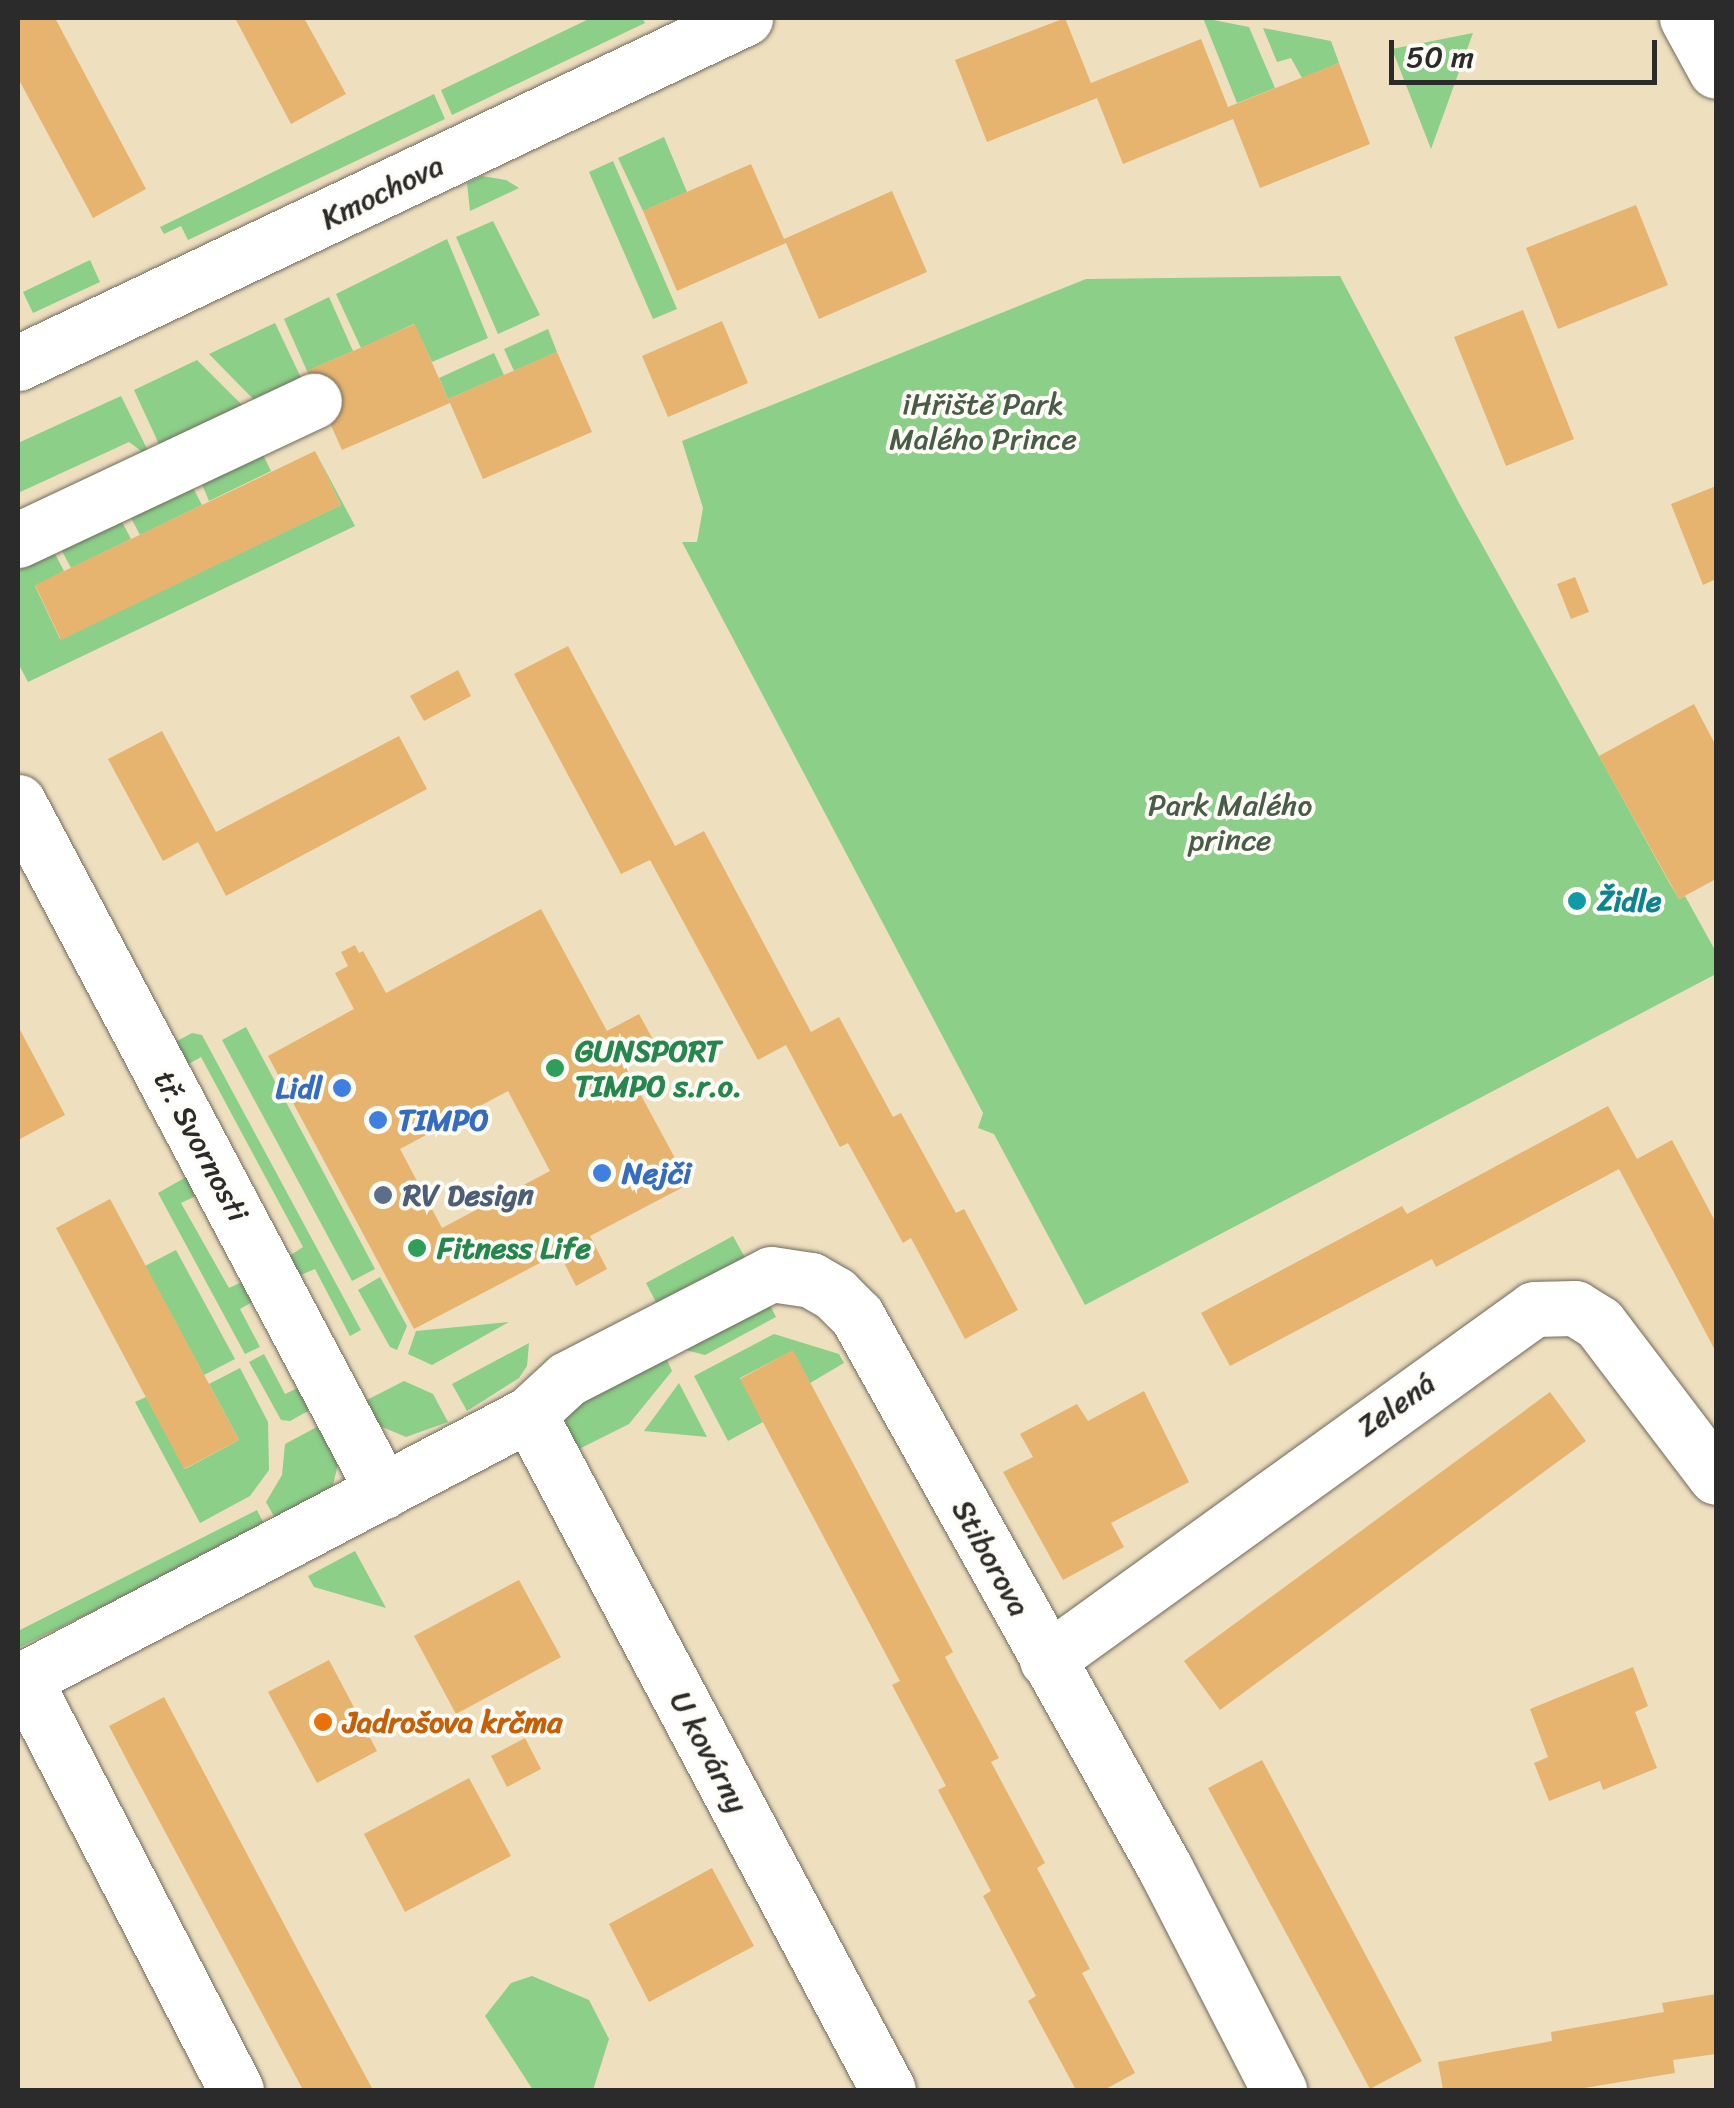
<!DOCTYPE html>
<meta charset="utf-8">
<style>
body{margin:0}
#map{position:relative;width:1734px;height:2108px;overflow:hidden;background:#eedfbe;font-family:Sriracha,sans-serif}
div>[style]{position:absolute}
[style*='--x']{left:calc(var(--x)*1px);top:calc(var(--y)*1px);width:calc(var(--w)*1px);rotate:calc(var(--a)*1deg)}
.green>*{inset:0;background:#8ccf88}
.building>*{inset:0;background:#e6b46f}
.roads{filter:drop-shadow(0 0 2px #6f6a5e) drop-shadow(0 0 2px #6f6a5e)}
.minor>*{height:55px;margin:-27.5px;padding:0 27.5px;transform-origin:27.5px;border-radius:27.5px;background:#fff}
.dots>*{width:28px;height:28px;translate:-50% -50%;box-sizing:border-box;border:5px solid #fdfcf7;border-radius:50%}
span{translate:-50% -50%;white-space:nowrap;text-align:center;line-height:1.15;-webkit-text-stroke:8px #fdfcf7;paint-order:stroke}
.street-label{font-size:30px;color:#2b2b2b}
.park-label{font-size:30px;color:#485c47}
.culture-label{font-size:30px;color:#0d838f;font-weight:700}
.left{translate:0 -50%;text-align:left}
.leisure-label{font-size:30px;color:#27864d;font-weight:700}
.shop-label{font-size:30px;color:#366cbe;font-weight:700}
.right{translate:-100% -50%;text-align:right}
.service-label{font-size:30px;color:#4e5e75;font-weight:700}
.food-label{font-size:30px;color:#c56008;font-weight:700}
.frame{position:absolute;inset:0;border:20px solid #2b2b2b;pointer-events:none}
.scale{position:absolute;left:1389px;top:40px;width:268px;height:45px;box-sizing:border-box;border:5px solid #2b2b2b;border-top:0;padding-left:12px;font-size:30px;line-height:35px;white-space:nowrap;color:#2b2b2b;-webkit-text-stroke:8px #fdfcf7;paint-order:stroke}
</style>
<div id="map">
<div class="green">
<div style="clip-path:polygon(591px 18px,642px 18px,645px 23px,452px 115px,441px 90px)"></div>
<div style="clip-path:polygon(1203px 18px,1249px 27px,1275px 88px,1237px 103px)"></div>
<div style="clip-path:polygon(1263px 28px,1331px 41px,1339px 63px,1302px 78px,1291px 58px,1277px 62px)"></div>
<div style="clip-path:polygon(1473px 33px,1431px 149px,1392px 49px)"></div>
<div style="clip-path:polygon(434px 94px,445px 119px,188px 240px,181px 226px,164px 234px,160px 227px)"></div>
<div style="clip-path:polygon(664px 137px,687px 192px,643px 211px,618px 158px)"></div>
<div style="clip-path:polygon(613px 161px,677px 309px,653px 319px,589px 172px)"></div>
<div style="clip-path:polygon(482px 176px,506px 180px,519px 188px,470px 211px,467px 183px)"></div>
<div style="clip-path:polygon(493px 221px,540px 315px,498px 334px,456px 237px)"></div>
<div style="clip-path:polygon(447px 239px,488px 338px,432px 362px,414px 324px,361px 348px,336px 294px)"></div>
<div style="clip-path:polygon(90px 260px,100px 282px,33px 313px,23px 292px)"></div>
<div style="clip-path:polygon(1340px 276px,1459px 503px,1670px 884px,1679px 899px,1685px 896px,1716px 952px,1716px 974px,1085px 1305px,994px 1134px,978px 1128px,983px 1113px,682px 542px,697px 542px,703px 508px,682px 441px,1086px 279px)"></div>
<div style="clip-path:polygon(329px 297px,353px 351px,307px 371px,284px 319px)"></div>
<div style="clip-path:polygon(275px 323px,303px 382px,262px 408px,209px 354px)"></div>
<div style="clip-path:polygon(548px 329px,557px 352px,514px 371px,504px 349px)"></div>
<div style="clip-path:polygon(494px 353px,504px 375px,448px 399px,439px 378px)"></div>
<div style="clip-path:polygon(197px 360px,252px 415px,164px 455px,134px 390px)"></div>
<div style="clip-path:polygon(121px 396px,152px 459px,129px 442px,18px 493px,18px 443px)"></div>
<div style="clip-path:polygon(315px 451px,355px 526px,28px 682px,18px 663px,18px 570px,54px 552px,64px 571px,35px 586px,60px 639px,341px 505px)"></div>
<div style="clip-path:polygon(262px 453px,271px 471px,209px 501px,201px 482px)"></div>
<div style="clip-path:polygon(192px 486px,202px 505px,140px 535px,130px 516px)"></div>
<div style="clip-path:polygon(121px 520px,131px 539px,71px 568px,61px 549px)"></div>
<div style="clip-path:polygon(246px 1027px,375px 1269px,352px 1281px,222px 1040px)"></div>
<div style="clip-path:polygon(192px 1033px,202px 1035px,361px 1330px,350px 1336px,315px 1269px,296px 1277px,286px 1258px,303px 1247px,201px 1057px,185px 1066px,168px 1046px)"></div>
<div style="clip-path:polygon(195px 1172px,200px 1194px,181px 1203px,229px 1288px,246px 1280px,256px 1300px,240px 1309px,260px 1347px,245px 1354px,158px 1193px)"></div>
<div style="clip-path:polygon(733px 1236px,748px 1263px,660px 1310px,646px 1283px)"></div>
<div style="clip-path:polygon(176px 1250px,235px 1359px,204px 1375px,145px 1266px)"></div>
<div style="clip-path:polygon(380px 1277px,407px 1326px,397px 1350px,390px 1347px,358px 1290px)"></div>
<div style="clip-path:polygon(764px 1294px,776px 1317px,705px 1355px,682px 1349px)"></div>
<div style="clip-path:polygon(509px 1322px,432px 1365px,408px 1354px,416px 1331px)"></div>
<div style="clip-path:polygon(774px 1334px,839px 1354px,844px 1363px,810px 1383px,792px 1351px,740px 1378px,763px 1422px,728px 1441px,694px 1376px)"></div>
<div style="clip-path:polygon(529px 1343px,527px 1366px,519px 1378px,467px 1411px,452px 1384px)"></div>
<div style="clip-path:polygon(661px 1347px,672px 1371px,629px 1424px,569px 1454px,566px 1420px,572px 1405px)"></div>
<div style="clip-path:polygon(264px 1354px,285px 1394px,306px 1384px,319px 1405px,290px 1421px,281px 1420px,249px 1362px)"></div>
<div style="clip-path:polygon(240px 1368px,268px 1422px,269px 1470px,250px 1496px,200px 1523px,135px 1402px,146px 1397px,185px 1469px,239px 1440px,209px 1384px)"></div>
<div style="clip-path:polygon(404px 1381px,433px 1394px,448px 1422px,406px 1437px,373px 1423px,359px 1404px)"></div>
<div style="clip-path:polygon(679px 1383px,707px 1437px,644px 1431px)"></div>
<div style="clip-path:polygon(328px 1421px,339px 1460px,332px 1489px,280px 1527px,266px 1502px,282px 1475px,285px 1444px)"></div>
<div style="clip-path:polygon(257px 1510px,269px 1534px,151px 1583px,18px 1648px,18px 1631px)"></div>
<div style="clip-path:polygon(355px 1551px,386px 1608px,314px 1587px,308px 1576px)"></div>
<div style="clip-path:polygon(532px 1976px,589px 2000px,609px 2039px,593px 2090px,533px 2090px,485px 2016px,511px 1983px)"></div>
</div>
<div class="building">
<div style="clip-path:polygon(18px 18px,55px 18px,146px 189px,93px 218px,18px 78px)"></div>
<div style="clip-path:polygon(235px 18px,304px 18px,346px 94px,291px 124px)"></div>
<div style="clip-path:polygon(1065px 18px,1091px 83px,1201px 39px,1228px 107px,1339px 63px,1370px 144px,1260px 188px,1233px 119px,1123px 164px,1097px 98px,987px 142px,955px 60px)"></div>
<div style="clip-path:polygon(751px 164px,784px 239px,892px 191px,927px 272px,819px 319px,786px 243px,677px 291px,643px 211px)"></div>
<div style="clip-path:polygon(1636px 205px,1668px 285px,1558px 329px,1526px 248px)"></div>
<div style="clip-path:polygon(1523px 310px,1574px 439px,1506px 466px,1454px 337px)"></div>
<div style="clip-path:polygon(722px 321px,748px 383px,668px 417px,642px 356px)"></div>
<div style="clip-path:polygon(415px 324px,448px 399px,557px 352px,592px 432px,483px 479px,450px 403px,342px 450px,307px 371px)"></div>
<div style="clip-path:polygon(315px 451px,341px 505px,61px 640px,35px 585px)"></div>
<div style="clip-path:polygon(1716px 486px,1716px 579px,1703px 585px,1671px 504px)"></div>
<div style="clip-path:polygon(1575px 577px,1589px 612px,1571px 619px,1557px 584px)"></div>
<div style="clip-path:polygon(568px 646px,675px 846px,704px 831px,811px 1032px,839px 1017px,893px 1117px,901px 1113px,956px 1213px,964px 1209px,1018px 1310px,965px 1339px,911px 1238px,903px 1243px,848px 1143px,840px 1147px,786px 1045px,758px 1060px,650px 860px,621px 874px,514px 674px)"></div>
<div style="clip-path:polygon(458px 670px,471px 696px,424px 721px,410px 696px)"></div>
<div style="clip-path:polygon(1694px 704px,1716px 746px,1716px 879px,1679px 899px,1599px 756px)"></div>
<div style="clip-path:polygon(162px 731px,216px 832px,399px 736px,427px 789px,226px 896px,198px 842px,163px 861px,108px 759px)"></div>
<div style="clip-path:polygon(evenodd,541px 909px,607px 1031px,639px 1014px,656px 1045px,623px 1062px,689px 1184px,590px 1236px,607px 1269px,576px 1286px,559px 1253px,414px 1329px,268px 1056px,354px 1009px,335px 973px,348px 966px,341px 952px,355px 945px,359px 953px,363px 951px,386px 993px,541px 909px,508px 1091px,550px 1171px,442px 1228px,400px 1149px,508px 1091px)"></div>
<div style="clip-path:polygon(18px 1026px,65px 1115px,18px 1140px)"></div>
<div style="clip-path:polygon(1608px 1106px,1637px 1159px,1672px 1140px,1716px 1223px,1716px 1352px,1619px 1169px,1436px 1267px,1432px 1259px,1230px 1366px,1201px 1313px,1402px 1206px,1407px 1214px)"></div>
<div style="clip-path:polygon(110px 1199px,239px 1440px,184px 1469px,56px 1228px)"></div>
<div style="clip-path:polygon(793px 1350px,953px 1652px,945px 1657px,999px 1758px,991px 1762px,1045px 1863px,1037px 1868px,1090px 1969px,1082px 1973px,1135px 2073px,1104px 2090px,1076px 2090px,1028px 2001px,1036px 1996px,983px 1896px,991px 1891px,938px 1790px,946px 1786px,892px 1685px,900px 1681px,740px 1379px)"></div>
<div style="clip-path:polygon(1144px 1391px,1189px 1482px,1111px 1523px,1124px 1547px,1063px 1580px,1003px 1472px,1033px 1457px,1020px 1434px,1077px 1404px,1088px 1421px)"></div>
<div style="clip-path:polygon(1550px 1392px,1586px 1441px,1220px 1710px,1184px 1661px)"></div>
<div style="clip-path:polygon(519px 1580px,561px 1657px,456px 1714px,414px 1636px)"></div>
<div style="clip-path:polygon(329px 1660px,377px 1751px,317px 1783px,268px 1692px)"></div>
<div style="clip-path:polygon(1633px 1667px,1648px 1706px,1635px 1712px,1657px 1768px,1603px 1790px,1600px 1781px,1549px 1801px,1534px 1763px,1548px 1757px,1530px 1709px)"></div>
<div style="clip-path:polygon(164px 1697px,310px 1973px,373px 2090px,303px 2090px,131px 1768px,109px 1726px)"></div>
<div style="clip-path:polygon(525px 1738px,541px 1769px,507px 1787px,491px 1756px)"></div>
<div style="clip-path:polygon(1262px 1760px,1422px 2061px,1370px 2089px,1208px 1788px)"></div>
<div style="clip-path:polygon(469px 1778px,511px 1856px,405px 1912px,364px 1834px)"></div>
<div style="clip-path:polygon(712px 1868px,754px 1946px,649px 2002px,609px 1924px)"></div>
<div style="clip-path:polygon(1716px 1994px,1716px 2054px,1673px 2060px,1675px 2073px,1572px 2090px,1443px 2090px,1438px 2062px,1552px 2041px,1551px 2032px,1664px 2012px,1662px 2003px)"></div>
</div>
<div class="roads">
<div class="minor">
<div style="--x:1687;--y:18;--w:60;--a:61.3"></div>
<div style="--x:18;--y:363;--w:805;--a:-25.39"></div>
<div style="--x:18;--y:540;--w:327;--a:-25.2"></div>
<div style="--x:18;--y:802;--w:780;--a:62.09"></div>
<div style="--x:529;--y:1414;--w:765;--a:62.03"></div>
<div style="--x:1047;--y:1660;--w:600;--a:-35.78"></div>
<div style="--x:1534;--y:1309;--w:41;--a:-1.4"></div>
<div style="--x:1575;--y:1308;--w:28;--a:32"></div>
<div style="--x:1599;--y:1323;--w:193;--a:52.8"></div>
<div style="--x:24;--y:1679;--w:462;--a:62.7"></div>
<div style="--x:18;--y:1682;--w:577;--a:-27.68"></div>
<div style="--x:529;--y:1414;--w:52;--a:-42.6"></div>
<div style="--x:567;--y:1379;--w:229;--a:-27.2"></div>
<div style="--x:771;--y:1274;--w:40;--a:8.5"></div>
<div style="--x:811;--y:1280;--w:28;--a:30"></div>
<div style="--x:835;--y:1294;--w:31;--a:45"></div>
<div style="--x:857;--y:1316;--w:632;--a:60.84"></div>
<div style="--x:1165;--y:1868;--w:250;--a:62.8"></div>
</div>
</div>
<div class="dots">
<div style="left:1577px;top:901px;background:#0f9aa8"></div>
<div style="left:555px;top:1068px;background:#2e9e5b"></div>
<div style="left:342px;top:1088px;background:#3f7fe0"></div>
<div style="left:378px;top:1120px;background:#3f7fe0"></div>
<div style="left:602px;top:1173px;background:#3f7fe0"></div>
<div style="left:383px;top:1195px;background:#5c6f8a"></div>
<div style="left:417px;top:1248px;background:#2e9e5b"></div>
<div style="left:323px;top:1722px;background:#e8710a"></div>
</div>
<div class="street-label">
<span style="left:382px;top:192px;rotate:-26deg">Kmochova</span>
<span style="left:201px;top:1146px;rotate:62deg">tř. Svornosti</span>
<span style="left:1396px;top:1405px;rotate:-36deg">Zelená</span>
<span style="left:991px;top:1558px;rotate:61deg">Stiborova</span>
<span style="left:709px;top:1752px;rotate:62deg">U kovárny</span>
</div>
<div class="park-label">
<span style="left:983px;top:421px">iHřiště Park<br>Malého Prince</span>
<span style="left:1230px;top:822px">Park Malého<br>prince</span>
</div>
<div class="culture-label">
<span class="left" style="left:1597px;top:901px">Židle</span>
</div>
<div class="leisure-label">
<span class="left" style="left:575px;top:1068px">GUNSPORT<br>TIMPO s.r.o.</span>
<span class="left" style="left:437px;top:1248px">Fitness Life</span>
</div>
<div class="shop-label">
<span class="right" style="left:322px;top:1088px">Lidl</span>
<span class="left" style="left:398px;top:1120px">TIMPO</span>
<span class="left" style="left:622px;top:1173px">Nejči</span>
</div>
<div class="service-label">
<span class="left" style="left:403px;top:1195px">RV Design</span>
</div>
<div class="food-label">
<span class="left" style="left:343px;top:1722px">Jadrošova krčma</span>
</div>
<div class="frame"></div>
<div class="scale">50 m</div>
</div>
